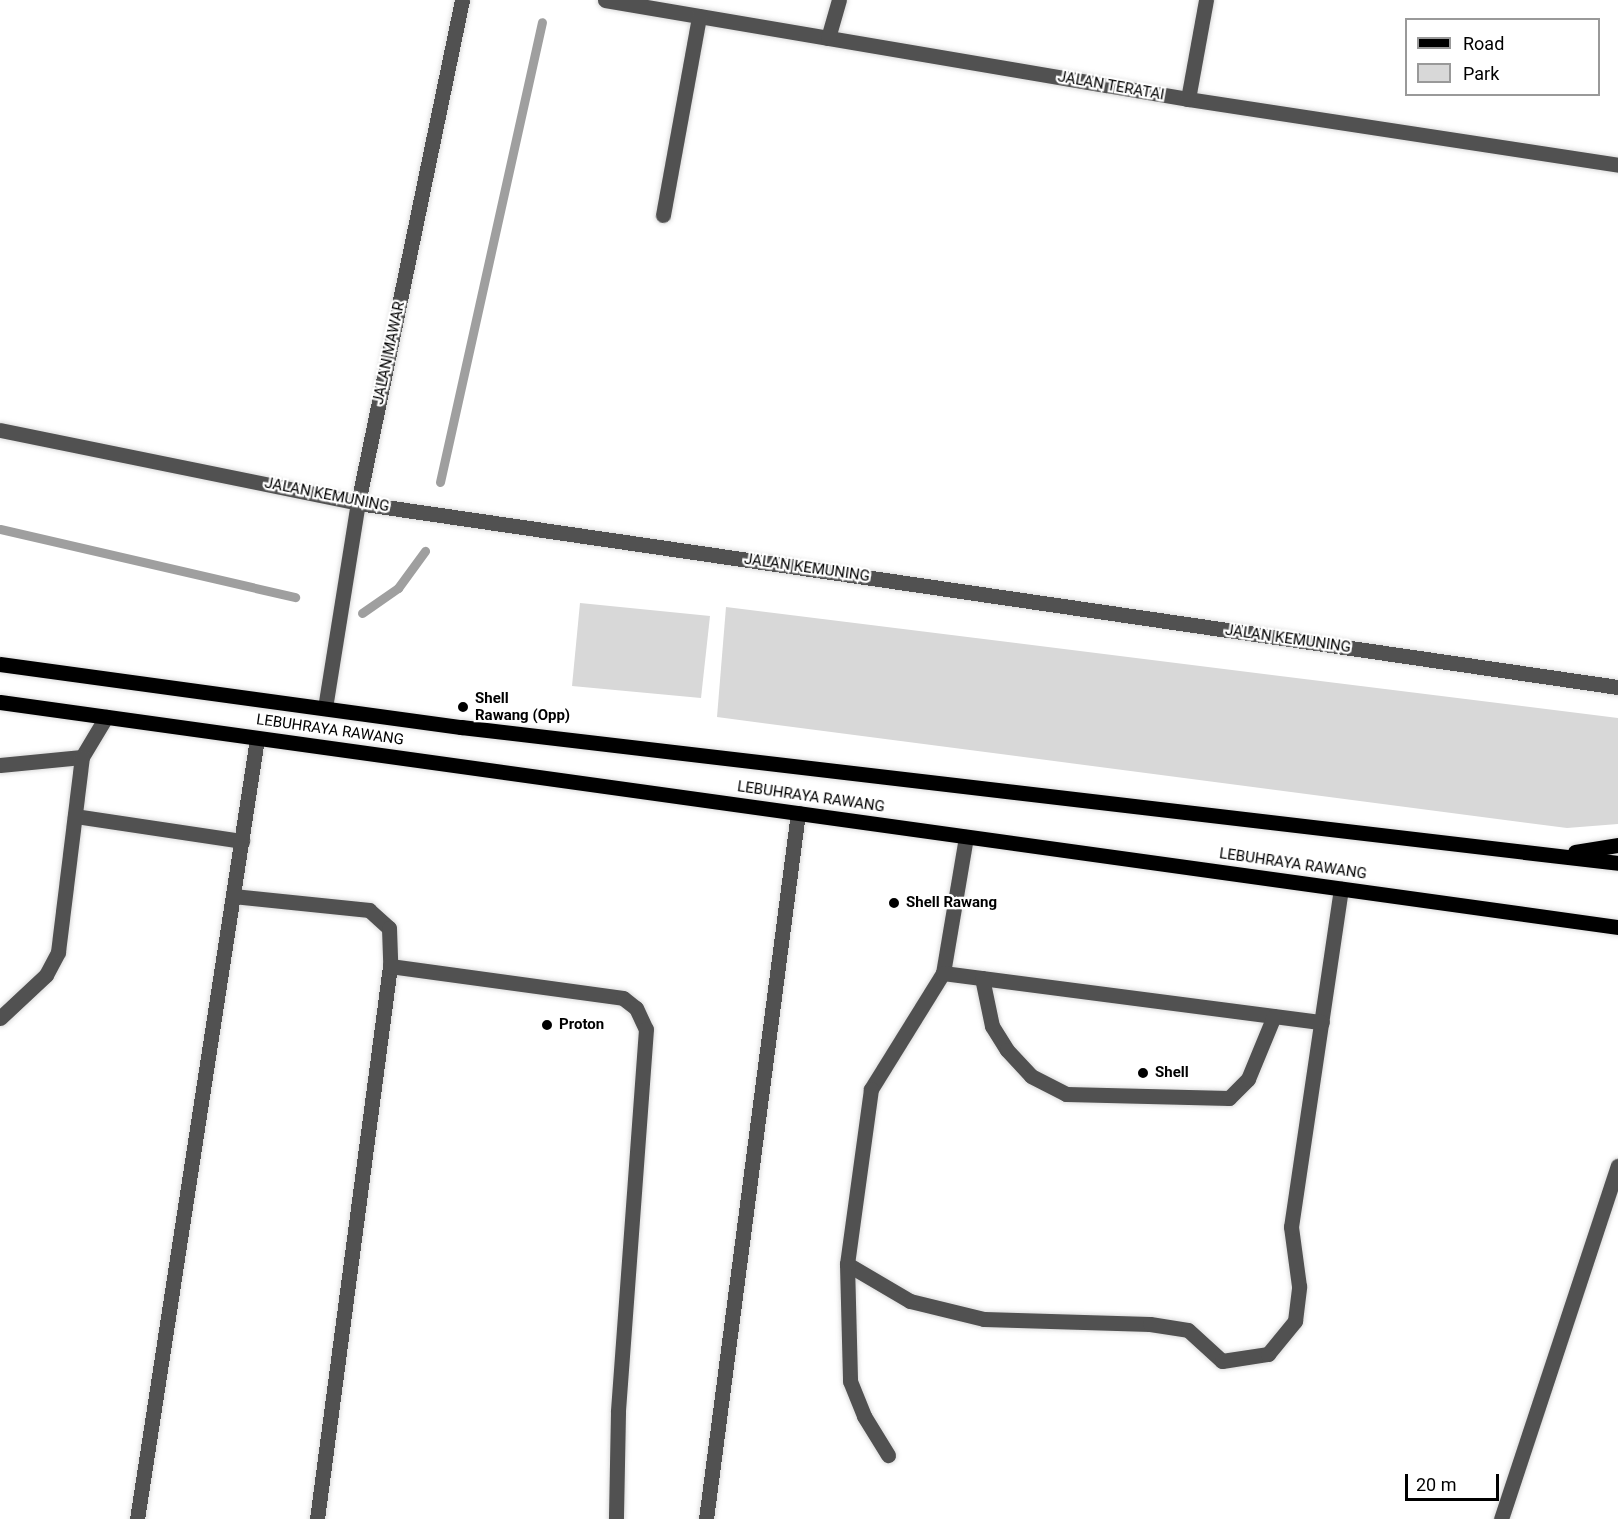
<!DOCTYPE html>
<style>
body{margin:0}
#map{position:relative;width:1618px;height:1519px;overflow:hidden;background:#fff;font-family:Roboto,sans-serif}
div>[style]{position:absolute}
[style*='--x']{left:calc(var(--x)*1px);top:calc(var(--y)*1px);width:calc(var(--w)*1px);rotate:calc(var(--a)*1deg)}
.green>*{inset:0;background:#d8d8d8}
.stream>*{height:9px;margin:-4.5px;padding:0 4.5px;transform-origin:4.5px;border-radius:4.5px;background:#9f9f9f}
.roads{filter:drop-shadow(0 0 2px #dbdbdb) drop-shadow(0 0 2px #dbdbdb)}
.minor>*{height:15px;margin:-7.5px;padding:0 7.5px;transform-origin:7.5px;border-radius:7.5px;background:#515151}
.major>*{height:15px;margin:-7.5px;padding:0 7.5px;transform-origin:7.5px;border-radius:7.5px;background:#000}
.dots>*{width:16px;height:16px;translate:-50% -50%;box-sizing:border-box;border:3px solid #fff;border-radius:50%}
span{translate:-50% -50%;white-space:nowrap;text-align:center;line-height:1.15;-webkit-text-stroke:4.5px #fff;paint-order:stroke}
.street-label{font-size:15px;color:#000}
.poi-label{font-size:15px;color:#000;font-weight:700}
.left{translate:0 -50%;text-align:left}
.legend{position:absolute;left:1405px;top:18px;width:195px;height:78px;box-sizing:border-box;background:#fff;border:2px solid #999;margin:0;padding:8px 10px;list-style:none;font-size:18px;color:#000}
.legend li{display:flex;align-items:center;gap:12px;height:30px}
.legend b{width:30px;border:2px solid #999}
.scale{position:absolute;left:1405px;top:1474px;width:94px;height:27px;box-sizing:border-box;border:3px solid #000;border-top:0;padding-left:8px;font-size:18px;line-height:21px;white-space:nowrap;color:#000;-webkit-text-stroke:4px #fff;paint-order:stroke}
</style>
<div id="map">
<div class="green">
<div style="clip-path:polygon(580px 603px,710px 616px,701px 698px,572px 686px)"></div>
<div style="clip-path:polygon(726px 607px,1618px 718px,1618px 824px,1567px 828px,717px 717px)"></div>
</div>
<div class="stream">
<div style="--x:440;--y:482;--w:471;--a:-77.5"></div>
<div style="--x:0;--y:529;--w:303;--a:13"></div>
<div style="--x:362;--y:613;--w:44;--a:-34.8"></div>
<div style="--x:398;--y:588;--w:46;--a:-53.9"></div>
</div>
<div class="roads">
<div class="minor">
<div style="--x:605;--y:0;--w:591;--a:9.64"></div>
<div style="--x:1188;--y:99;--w:435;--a:8.7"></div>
<div style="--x:828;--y:38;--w:40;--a:-74"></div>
<div style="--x:1188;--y:99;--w:101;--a:-79.7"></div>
<div style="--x:663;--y:215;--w:202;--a:-79.7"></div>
<div style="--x:0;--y:430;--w:365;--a:11.5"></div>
<div style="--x:358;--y:503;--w:1273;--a:8.31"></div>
<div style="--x:325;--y:708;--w:208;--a:-80.9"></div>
<div style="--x:358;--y:503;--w:514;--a:-78.32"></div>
<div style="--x:0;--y:765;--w:82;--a:-5.6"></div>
<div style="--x:82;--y:757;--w:47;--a:-59"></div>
<div style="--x:75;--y:816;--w:169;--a:8.5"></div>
<div style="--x:966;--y:837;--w:138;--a:99.6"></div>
<div style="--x:943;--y:973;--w:137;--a:121.8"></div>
<div style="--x:871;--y:1089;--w:177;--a:97.8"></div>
<div style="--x:847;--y:1264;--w:73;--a:30.4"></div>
<div style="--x:910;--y:1301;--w:76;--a:13.7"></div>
<div style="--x:984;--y:1319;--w:166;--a:1.7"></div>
<div style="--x:1150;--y:1324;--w:38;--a:9"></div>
<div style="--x:1188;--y:1330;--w:46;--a:42.4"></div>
<div style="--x:1222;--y:1361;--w:47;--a:-8.7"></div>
<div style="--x:1268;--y:1354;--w:43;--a:-50.7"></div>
<div style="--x:1295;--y:1321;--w:35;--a:-83"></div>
<div style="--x:1299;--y:1286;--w:60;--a:-97.7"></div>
<div style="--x:1291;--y:1227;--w:342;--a:-81.6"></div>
<div style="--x:233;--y:896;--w:137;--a:5.9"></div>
<div style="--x:369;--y:910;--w:27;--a:42"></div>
<div style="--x:389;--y:928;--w:38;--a:88"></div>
<div style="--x:390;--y:966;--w:558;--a:97.52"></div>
<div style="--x:390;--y:966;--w:235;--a:7.8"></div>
<div style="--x:623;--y:998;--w:16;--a:38"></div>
<div style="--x:636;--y:1008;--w:23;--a:65"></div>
<div style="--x:646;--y:1029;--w:384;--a:94.2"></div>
<div style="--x:618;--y:1412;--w:107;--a:91.1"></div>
<div style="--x:943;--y:973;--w:382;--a:7.4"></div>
<div style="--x:982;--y:978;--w:49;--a:78.2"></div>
<div style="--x:992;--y:1026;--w:28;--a:58"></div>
<div style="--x:1007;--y:1050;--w:35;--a:47"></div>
<div style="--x:1031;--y:1076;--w:39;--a:27"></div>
<div style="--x:1066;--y:1094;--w:163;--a:1.4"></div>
<div style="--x:1229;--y:1098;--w:27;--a:-45"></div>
<div style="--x:1248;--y:1079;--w:68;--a:-67.6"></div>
<div style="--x:0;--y:1018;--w:63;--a:-43.1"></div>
<div style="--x:46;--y:975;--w:26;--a:-62"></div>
<div style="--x:58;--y:952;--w:196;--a:-83"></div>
<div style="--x:847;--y:1264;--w:117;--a:88.5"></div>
<div style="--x:850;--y:1381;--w:38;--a:68"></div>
<div style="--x:864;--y:1416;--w:46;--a:58.4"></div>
<div style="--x:137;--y:1519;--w:790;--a:-81.26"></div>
<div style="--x:706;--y:1519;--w:712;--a:-82.58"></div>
<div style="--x:1501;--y:1519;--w:372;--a:-71.7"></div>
</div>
<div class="major">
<div style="--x:0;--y:664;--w:465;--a:7.8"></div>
<div style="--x:461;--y:727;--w:1165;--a:6.7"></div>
<div style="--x:0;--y:702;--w:1634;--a:7.92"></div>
<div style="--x:1575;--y:852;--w:44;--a:-9.2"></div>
</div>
</div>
<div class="dots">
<div style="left:463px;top:707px;background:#000"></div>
<div style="left:894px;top:903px;background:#000"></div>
<div style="left:547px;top:1025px;background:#000"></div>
<div style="left:1143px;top:1073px;background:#000"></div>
</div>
<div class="street-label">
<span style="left:1111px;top:86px;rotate:10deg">JALAN TERATAI</span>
<span style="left:389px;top:353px;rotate:-78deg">JALAN MAWAR</span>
<span style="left:327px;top:495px;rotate:11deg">JALAN KEMUNING</span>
<span style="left:807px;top:568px;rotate:8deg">JALAN KEMUNING</span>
<span style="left:1288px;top:639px;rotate:8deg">JALAN KEMUNING</span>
<span style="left:330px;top:730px;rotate:8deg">LEBUHRAYA RAWANG</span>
<span style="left:811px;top:797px;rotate:8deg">LEBUHRAYA RAWANG</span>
<span style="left:1293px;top:864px;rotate:8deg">LEBUHRAYA RAWANG</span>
</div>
<div class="poi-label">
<span class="left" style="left:475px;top:707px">Shell<br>Rawang (Opp)</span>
<span class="left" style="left:906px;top:903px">Shell Rawang</span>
<span class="left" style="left:559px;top:1025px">Proton</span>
<span class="left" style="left:1155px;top:1073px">Shell</span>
</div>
<ul class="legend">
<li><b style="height:8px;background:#000"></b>Road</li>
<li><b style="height:16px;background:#d8d8d8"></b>Park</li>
</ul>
<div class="scale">20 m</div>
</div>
